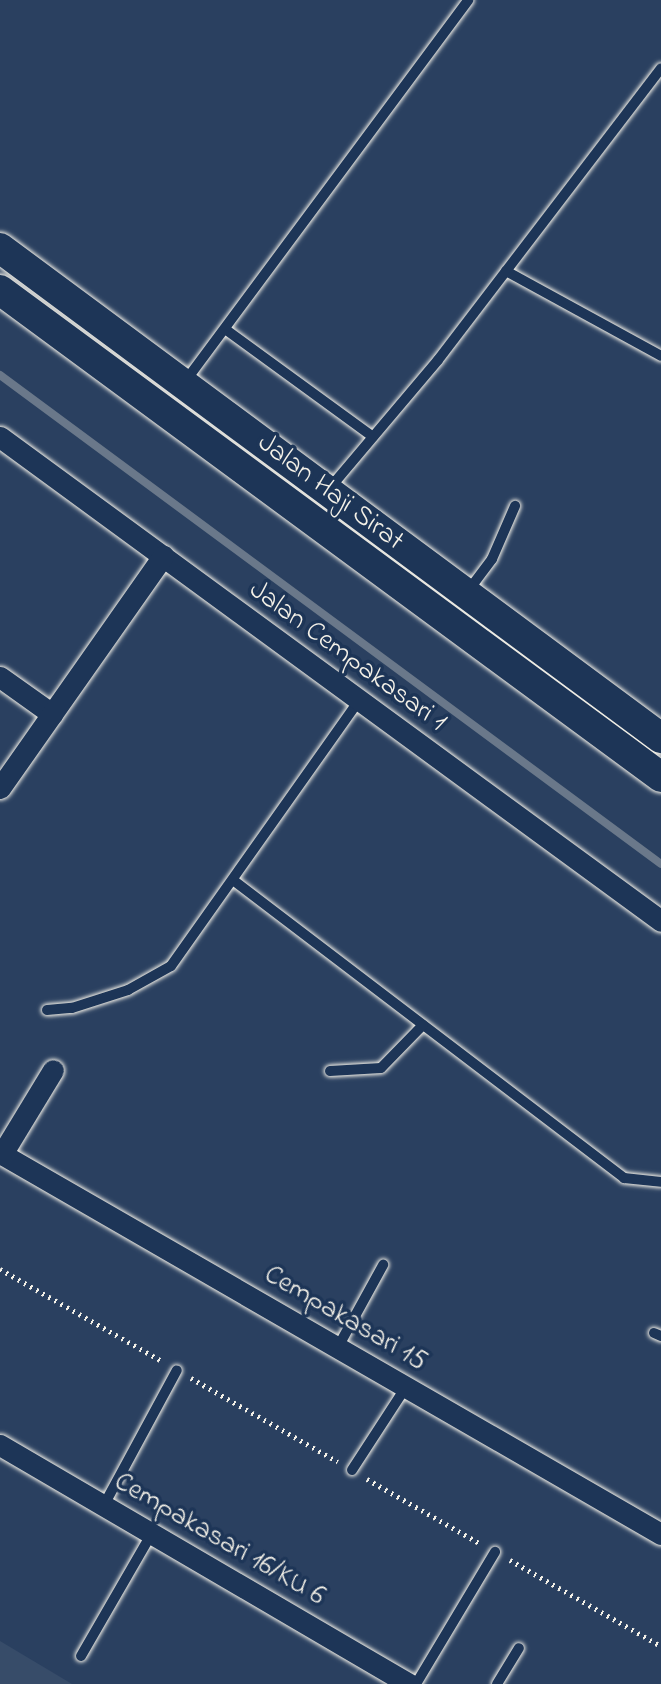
<!DOCTYPE html>
<style>
body{margin:0}
#map{position:relative;width:661px;height:1684px;overflow:hidden;background:#2a4060;font-family:"Indie Flower",sans-serif}
div>[style]{position:absolute}
[style*='--x']{left:calc(var(--x)*1px);top:calc(var(--y)*1px);width:calc(var(--w)*1px);rotate:calc(var(--a)*1deg)}
.built>*{inset:0;background:#374c69}
.stream>*{height:8px;margin:-4px;padding:0 4px;transform-origin:4px;border-radius:4px;background:#6a788a}
.path>*{height:4.5px;margin-top:-2.25px;transform-origin:0;background:repeating-linear-gradient(90deg,#f4f1e8 0 2px,transparent 0 7px)}
.roads{filter:drop-shadow(0 0 2px #f4f1e8) drop-shadow(0 0 2px #f4f1e8)}
.service>*{height:10px;margin:-5px;padding:0 5px;transform-origin:5px;border-radius:5px;background:#1d3557}
.minor>*{height:21px;margin:-10.5px;padding:0 10.5px;transform-origin:10.5px;border-radius:10.5px;background:#1d3557}
.secondary>*{height:30px;margin:-15px;padding:0 15px;transform-origin:15px;border-radius:15px;background:#1d3557}
span{translate:-50% -50%;white-space:nowrap;text-align:center;line-height:1.15;-webkit-text-stroke:7px #1d3557;paint-order:stroke}
.street-label{font-size:28px;color:#f4f1e8}
</style>
<div id="map">
<div class="built">
<div style="clip-path:polygon(0 1641px,72px 1684px,0 1684px)"></div>
</div>
<div class="stream">
<div style="--x:0;--y:375;--w:822;--a:36.49"></div>
</div>
<div class="path">
<div style="--x:0;--y:1269;--w:186;--a:29.6"></div>
<div style="--x:191;--y:1378;--w:169;--a:29.7"></div>
<div style="--x:367;--y:1479;--w:131;--a:29.7"></div>
<div style="--x:510;--y:1560;--w:174;--a:29.7"></div>
</div>
<div class="roads">
<div class="service">
<div style="--x:506;--y:271;--w:177;--a:28.7"></div>
<div style="--x:225;--y:329;--w:183;--a:36.1"></div>
<div style="--x:184;--y:383;--w:477;--a:-53.4"></div>
<div style="--x:329;--y:489;--w:169;--a:-49.8"></div>
<div style="--x:438;--y:360;--w:367;--a:-52.6"></div>
<div style="--x:468;--y:591;--w:40;--a:-53"></div>
<div style="--x:492;--y:559;--w:58;--a:-66.5"></div>
<div style="--x:233;--y:880;--w:492;--a:37.3"></div>
<div style="--x:624;--y:1178;--w:37;--a:6"></div>
<div style="--x:47;--y:1010;--w:25;--a:-5"></div>
<div style="--x:72;--y:1008;--w:59;--a:-17.8"></div>
<div style="--x:128;--y:990;--w:49;--a:-29.2"></div>
<div style="--x:171;--y:966;--w:326;--a:-54.7"></div>
<div style="--x:330;--y:1071;--w:51;--a:-3.4"></div>
<div style="--x:381;--y:1068;--w:60;--a:-45.7"></div>
<div style="--x:654;--y:1333;--w:8;--a:23"></div>
<div style="--x:338;--y:1347;--w:94;--a:-61.2"></div>
<div style="--x:352;--y:1470;--w:99;--a:-57"></div>
<div style="--x:104;--y:1505;--w:153;--a:-61.6"></div>
<div style="--x:81;--y:1656;--w:142;--a:-60"></div>
<div style="--x:416;--y:1684;--w:154;--a:-59.1"></div>
<div style="--x:497;--y:1684;--w:42;--a:-58.6"></div>
</div>
<div class="minor">
<div style="--x:0;--y:437;--w:819;--a:36.21"></div>
<div style="--x:0;--y:677;--w:64;--a:35.4"></div>
<div style="--x:0;--y:788;--w:284;--a:-54.9"></div>
<div style="--x:0;--y:1153;--w:763;--a:29.96"></div>
<div style="--x:2;--y:1154;--w:98;--a:-58.7"></div>
<div style="--x:0;--y:1445;--w:474;--a:30.3"></div>
</div>
<div class="secondary">
<div style="--x:0;--y:248;--w:823;--a:36.55"></div>
<div style="--x:0;--y:290;--w:821;--a:36.38"></div>
</div>
</div>
<div class="street-label">
<span style="left:330px;top:493px;rotate:37deg">Jalan Haji Sirat</span>
<span style="left:347px;top:657px;rotate:36deg">Jalan Cempakasari 1</span>
<span style="left:345px;top:1319px;rotate:30deg">Cempakasari 15</span>
<span style="left:219px;top:1540px;rotate:30deg">Cempakasari 16/KU 6</span>
</div>
</div>
